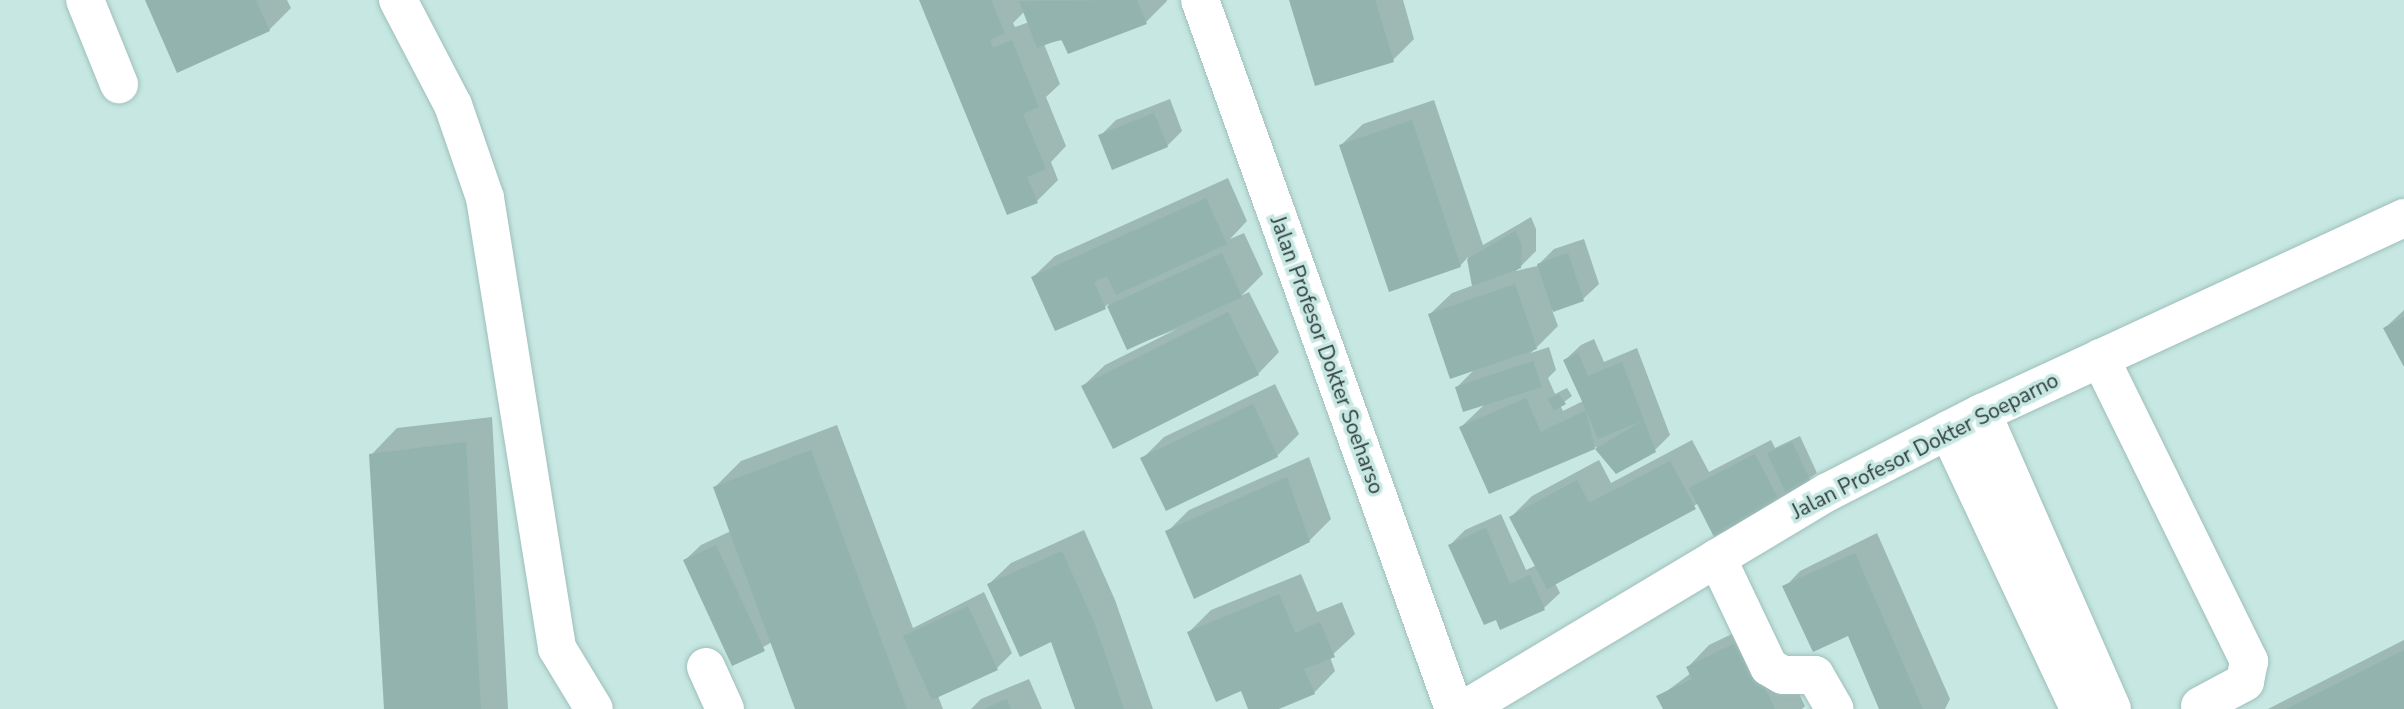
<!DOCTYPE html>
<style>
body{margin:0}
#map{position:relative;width:2404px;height:709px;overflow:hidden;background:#c6e7e2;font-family:"Nunito Sans",sans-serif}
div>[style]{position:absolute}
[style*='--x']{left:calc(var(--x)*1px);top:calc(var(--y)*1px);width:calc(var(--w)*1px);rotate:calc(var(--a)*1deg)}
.shadow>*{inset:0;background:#0003}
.building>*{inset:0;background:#93b3ae}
.roads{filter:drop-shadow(0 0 2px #9ebeba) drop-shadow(0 0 2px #9ebeba)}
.minor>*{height:38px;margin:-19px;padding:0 19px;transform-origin:19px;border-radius:19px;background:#fff}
span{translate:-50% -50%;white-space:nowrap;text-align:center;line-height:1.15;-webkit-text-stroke:7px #c6e7e2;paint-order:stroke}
.street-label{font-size:21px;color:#303d3c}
</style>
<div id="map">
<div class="shadow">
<div style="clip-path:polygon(147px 0,287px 0,291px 8px,269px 30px)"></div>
<div style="clip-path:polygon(evenodd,921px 0,1167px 0,1167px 1px,1146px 22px,1044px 44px,1060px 84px,1046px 97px,1066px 146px,1051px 162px,1058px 180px,1037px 201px,921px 0,1025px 11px,1029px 22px,1015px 27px,1013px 23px,1025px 11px)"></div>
<div style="clip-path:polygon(1291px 0,1403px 0,1414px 39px,1393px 60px)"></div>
<div style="clip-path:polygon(1170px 99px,1182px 131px,1167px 146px,1100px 136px,1116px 120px)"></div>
<div style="clip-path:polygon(1434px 100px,1483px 245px,1531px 217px,1536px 229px,1536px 251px,1516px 271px,1537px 266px,1554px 249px,1584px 239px,1599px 284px,1583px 299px,1552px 310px,1558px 326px,1531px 353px,1549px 347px,1556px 370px,1548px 378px,1555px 394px,1567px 388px,1572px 396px,1560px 405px,1563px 411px,1583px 401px,1565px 360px,1581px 345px,1594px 339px,1604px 362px,1637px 348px,1670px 435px,1655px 450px,1616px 472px,1596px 447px,1490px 492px,1461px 427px,1486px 403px,1457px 387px,1476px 368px,1430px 314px,1452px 293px,1474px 285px,1468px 257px,1460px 266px,1341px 145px,1363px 124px)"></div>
<div style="clip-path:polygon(1228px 178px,1247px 221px,1230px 239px,1244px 233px,1263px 274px,1241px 296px,1249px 292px,1279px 352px,1258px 374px,1083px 386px,1105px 365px,1177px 329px,1128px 348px,1108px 304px,1105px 307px,1033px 277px,1055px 256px)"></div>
<div style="clip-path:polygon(2404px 310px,2404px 364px,2385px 328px)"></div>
<div style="clip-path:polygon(1275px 384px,1299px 434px,1277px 456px,1142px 459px,1164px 437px)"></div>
<div style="clip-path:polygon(492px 417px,508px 709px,386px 709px,371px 455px,397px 428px)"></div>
<div style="clip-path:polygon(837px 425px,913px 628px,984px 592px,1012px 653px,997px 668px,938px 696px,943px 709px,797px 709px,772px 642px,733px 664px,685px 560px,701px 545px,731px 531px,715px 487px,741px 461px)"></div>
<div style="clip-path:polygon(1800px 436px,1817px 473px,1779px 501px,1699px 503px,1555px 583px,1560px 593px,1544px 608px,1501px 628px,1450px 545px,1465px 530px,1501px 514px,1526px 570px,1537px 565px,1511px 517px,1532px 496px,1599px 460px,1611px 483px,1692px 440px,1709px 472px,1771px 440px,1775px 448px)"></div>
<div style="clip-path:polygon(1309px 457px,1331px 519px,1309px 541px,1167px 532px,1189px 510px)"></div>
<div style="clip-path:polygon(1084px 530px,1115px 600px,1153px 709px,1077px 709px,1052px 639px,989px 584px,1011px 563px)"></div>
<div style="clip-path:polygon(1877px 533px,1950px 699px,1945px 709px,1880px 709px,1848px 634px,1785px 587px,1800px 571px)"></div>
<div style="clip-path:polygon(1301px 574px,1317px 612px,1342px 602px,1355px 634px,1330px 657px,1335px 671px,1314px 693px,1274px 709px,1250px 709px,1242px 689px,1189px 632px,1211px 610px)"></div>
<div style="clip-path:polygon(1763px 619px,1805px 706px,1802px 709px,1665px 709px,1659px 697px,1691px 673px,1688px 667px,1709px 645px)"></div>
<div style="clip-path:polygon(2404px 640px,2404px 709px,2268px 709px)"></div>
<div style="clip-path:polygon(1029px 679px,1042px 709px,971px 709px,981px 699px)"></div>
</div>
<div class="building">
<div style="clip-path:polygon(145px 0,256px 0,270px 31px,177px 73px)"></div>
<div style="clip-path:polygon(919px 0,991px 0,1005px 33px,990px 40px,993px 48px,1012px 40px,1039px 107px,1023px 114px,1046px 169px,1027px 177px,1038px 203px,1007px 215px)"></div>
<div style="clip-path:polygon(1137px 0,1147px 24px,1068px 54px,1061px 39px,1037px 48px,1019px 1px)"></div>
<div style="clip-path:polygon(1289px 0,1375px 0,1394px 62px,1315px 86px)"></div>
<div style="clip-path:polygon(1154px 113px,1168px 147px,1112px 170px,1098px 135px)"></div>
<div style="clip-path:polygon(1412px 120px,1461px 267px,1389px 292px,1339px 145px)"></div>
<div style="clip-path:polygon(1206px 198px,1227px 244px,1116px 295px,1107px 276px,1094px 282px,1106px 309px,1055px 331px,1031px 277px)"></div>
<div style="clip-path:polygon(1515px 231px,1522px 245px,1521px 268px,1472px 286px,1467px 259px)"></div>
<div style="clip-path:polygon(1222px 253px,1242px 297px,1127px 350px,1107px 306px)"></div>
<div style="clip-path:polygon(1568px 253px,1584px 301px,1553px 312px,1537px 264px)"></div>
<div style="clip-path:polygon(1515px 284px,1537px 349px,1450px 379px,1428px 314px)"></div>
<div style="clip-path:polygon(1228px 312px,1259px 375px,1113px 449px,1081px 386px)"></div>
<div style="clip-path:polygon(2404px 317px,2404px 367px,2383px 328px)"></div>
<div style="clip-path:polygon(1578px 353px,1588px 376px,1622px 362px,1656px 452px,1616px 474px,1595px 449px,1644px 420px,1598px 439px,1586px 410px,1595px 449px,1489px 494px,1459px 427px,1526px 398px,1541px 432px,1586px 410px,1563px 360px)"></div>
<div style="clip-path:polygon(1533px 361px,1542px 387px,1463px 412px,1455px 387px)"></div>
<div style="clip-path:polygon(1559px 394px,1566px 404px,1554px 411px,1548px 399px)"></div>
<div style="clip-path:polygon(1253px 404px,1278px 457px,1166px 511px,1140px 458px)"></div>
<div style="clip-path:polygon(466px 442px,481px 709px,384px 709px,369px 454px)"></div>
<div style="clip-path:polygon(1792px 442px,1811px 482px,1786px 493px,1767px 453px)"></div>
<div style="clip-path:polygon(811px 450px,907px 709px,795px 709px,713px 487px)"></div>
<div style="clip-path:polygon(1755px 454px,1780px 502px,1714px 537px,1689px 488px)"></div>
<div style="clip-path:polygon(1670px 461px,1696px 509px,1547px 589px,1509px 517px,1577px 480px,1589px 503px)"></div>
<div style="clip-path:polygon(1287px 477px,1310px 542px,1194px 599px,1165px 531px)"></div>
<div style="clip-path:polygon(1486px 528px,1510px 584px,1530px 575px,1545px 610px,1500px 630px,1496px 620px,1484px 625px,1448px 545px)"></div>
<div style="clip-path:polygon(716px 545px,765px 651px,732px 666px,683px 560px)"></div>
<div style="clip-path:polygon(1062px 551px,1094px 622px,1124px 709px,1075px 709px,1051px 642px,1020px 657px,987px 584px)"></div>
<div style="clip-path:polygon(1855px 553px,1923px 709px,1879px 709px,1848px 636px,1813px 652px,1782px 586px)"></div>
<div style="clip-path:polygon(1279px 594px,1295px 633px,1320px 622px,1335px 657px,1304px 669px,1315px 694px,1279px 709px,1248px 709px,1241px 691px,1216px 702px,1187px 632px)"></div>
<div style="clip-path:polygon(968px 606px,998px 670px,932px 700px,903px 636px)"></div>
<div style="clip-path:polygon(1742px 640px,1775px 709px,1663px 709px,1656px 696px,1692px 679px,1686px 667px)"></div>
<div style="clip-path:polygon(2404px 650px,2404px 709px,2286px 709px)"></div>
<div style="clip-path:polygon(1007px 699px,1011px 709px,984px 709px)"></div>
</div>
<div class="roads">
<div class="minor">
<div style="--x:85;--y:0;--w:91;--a:68"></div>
<div style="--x:398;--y:0;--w:119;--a:62.4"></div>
<div style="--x:453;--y:105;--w:98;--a:71"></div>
<div style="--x:485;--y:198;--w:456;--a:80.9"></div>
<div style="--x:557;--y:648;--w:71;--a:58.8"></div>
<div style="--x:1200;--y:0;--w:753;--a:70.29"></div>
<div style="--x:2100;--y:358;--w:338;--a:63.8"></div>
<div style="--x:2249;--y:661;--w:21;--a:101"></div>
<div style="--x:2245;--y:682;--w:51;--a:151.9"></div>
<div style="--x:1982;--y:413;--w:323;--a:66.3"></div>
<div style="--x:1948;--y:430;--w:308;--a:64.8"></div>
<div style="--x:1717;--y:558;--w:121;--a:64.5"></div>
<div style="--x:1769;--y:667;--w:16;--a:30"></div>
<div style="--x:1783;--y:675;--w:32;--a:0"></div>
<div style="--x:1815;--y:675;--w:39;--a:60"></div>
<div style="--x:706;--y:667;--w:46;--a:65.7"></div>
<div style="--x:1465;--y:709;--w:423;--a:-30.9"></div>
<div style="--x:1828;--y:492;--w:173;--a:-27.2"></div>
<div style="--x:1982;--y:413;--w:465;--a:-24.8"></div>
</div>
</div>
<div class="street-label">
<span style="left:1327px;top:355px;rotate:70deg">Jalan Profesor Dokter Soeharso</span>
<span style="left:1925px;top:446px;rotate:-27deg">Jalan Profesor Dokter Soeparno</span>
</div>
</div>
